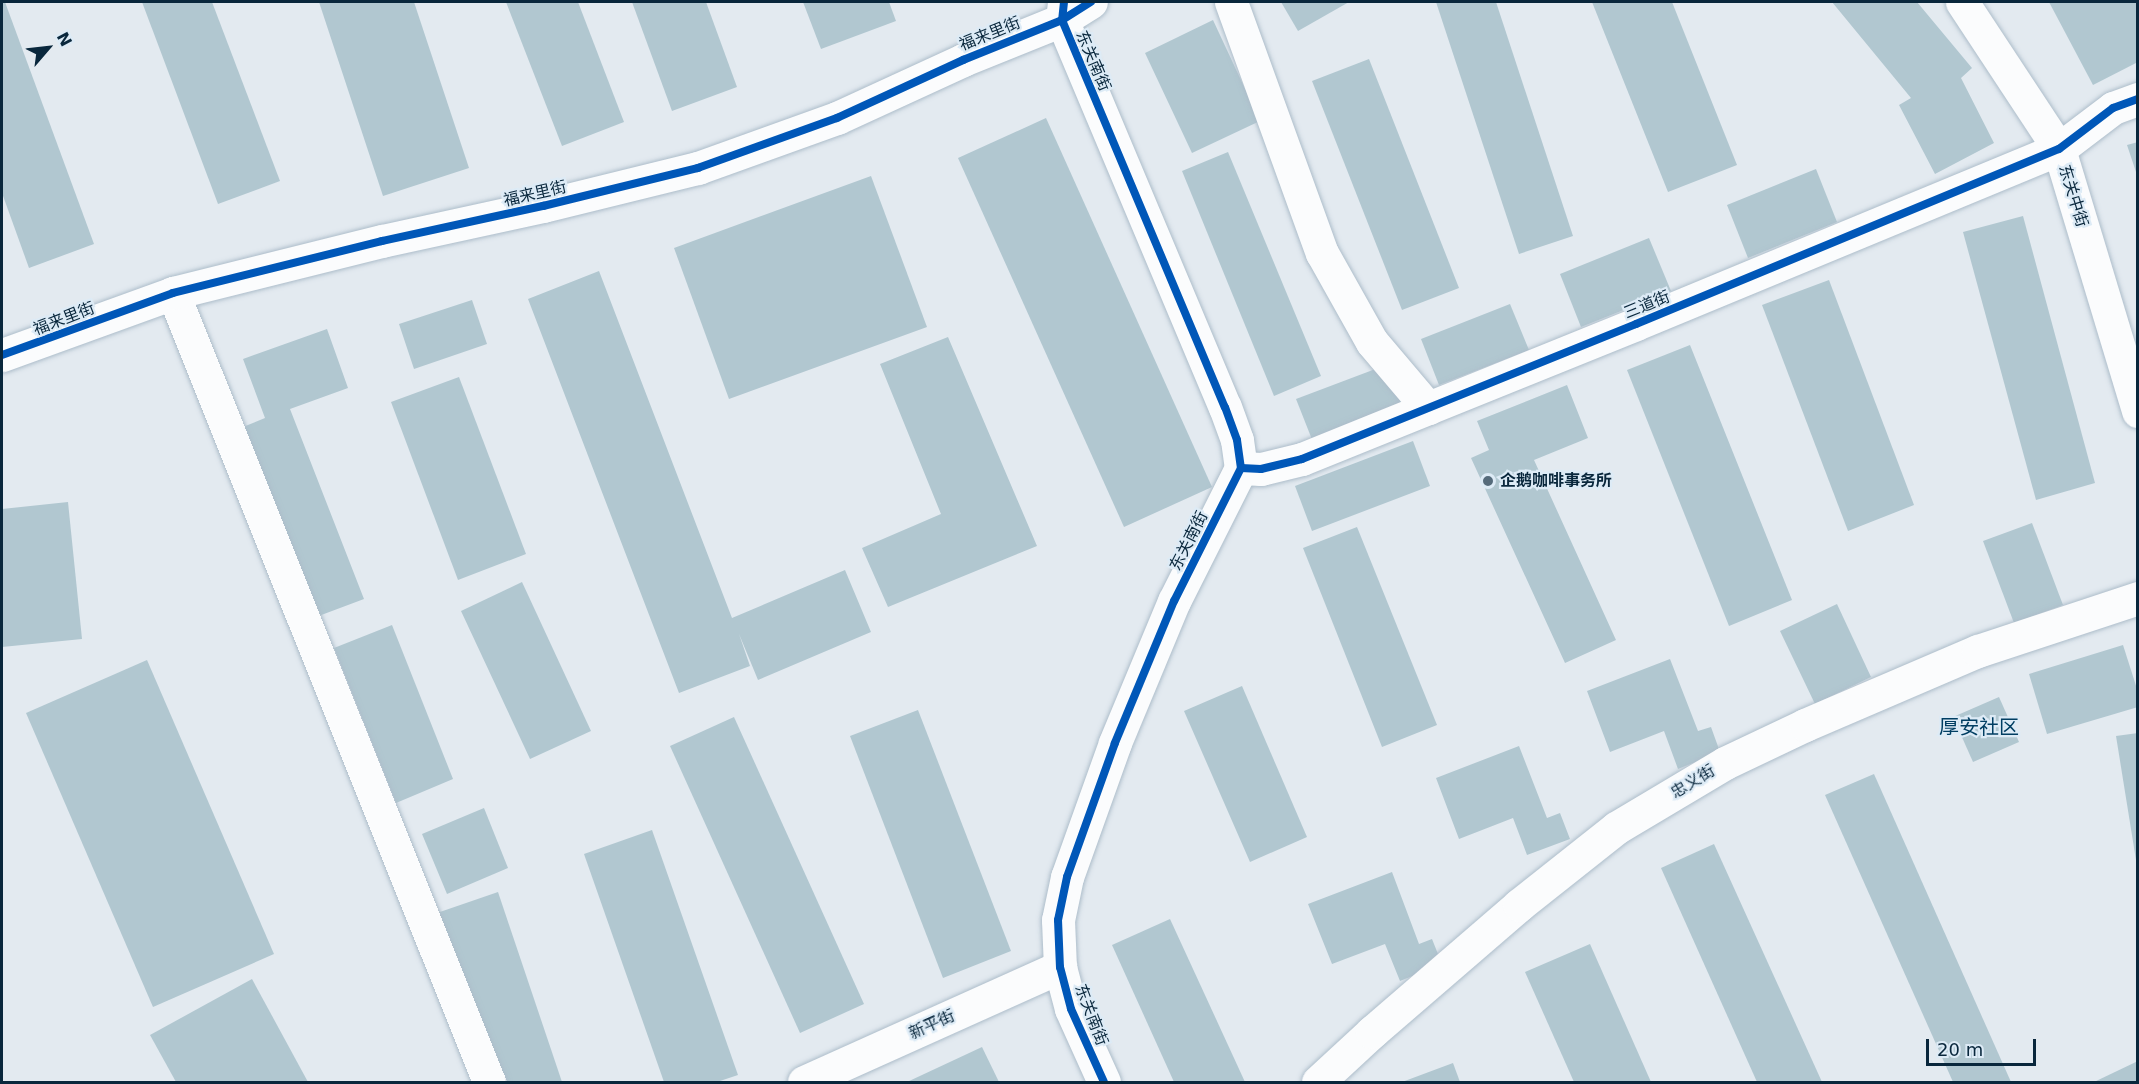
<!DOCTYPE html>
<meta charset="utf-8">
<style>
body{margin:0}
#map{position:relative;width:2139px;height:1084px;overflow:hidden;background:#e3eaf0;font-family:"DejaVu Sans","Noto Sans SC",sans-serif}
div>[style]{position:absolute}
[style*='--x']{left:calc(var(--x)*1px);top:calc(var(--y)*1px);width:calc(var(--w)*1px);rotate:calc(var(--a)*1deg)}
.building>*{inset:0;background:#b1c7d0}
.roads{filter:drop-shadow(0 0 2px #adbdca) drop-shadow(0 0 2px #adbdca)}
.street>*{height:33px;margin:-16.5px;padding:0 16.5px;transform-origin:16.5px;border-radius:16.5px;background:#fbfcfd}
.cycleway>*{height:8px;margin:-4px;padding:0 4px;transform-origin:4px;border-radius:4px;background:#0057b8}
.dots>*{width:16px;height:16px;translate:-50% -50%;box-sizing:border-box;border:3px solid #ddebf6;border-radius:50%}
span{translate:-50% -50%;white-space:nowrap;text-align:center;line-height:1.15;-webkit-text-stroke:4.5px #ddebf6;paint-order:stroke}
.street-label{font-size:16px;color:#09273c}
.poi-label{font-size:16px;color:#09273c;font-weight:700}
.left{translate:0 -50%;text-align:left}
.quarter-label{font-size:20px;color:#013e62}
.frame{position:absolute;inset:0;border:3px solid #09273c;pointer-events:none}
.north{position:absolute;left:18px;top:18px;width:60px;height:60px;-webkit-text-stroke:4px #ddebf6;paint-order:stroke;rotate:62deg;font-size:16px;font-weight:700;line-height:24px;text-align:center;color:#09273c}
.north::after{content:'';display:block;margin:auto;width:21px;height:27px;background:#09273c;clip-path:polygon(50% 0,100% 100%,50% 72%,0 100%)}
.scale{position:absolute;left:1926px;top:1039px;width:110px;height:27px;box-sizing:border-box;border:3px solid #09273c;border-top:0;padding-left:8px;font-size:18px;line-height:21px;white-space:nowrap;color:#09273c;-webkit-text-stroke:4px #ddebf6;paint-order:stroke}
</style>
<div id="map">
<div class="building">
<div style="clip-path:polygon(2px 2px,5px 2px,94px 244px,29px 268px,2px 193px)"></div>
<div style="clip-path:polygon(142px 2px,212px 2px,280px 181px,218px 204px)"></div>
<div style="clip-path:polygon(319px 2px,414px 2px,469px 168px,383px 196px)"></div>
<div style="clip-path:polygon(506px 2px,578px 2px,624px 122px,562px 146px)"></div>
<div style="clip-path:polygon(632px 2px,706px 2px,737px 87px,672px 111px)"></div>
<div style="clip-path:polygon(803px 2px,889px 2px,896px 21px,821px 49px)"></div>
<div style="clip-path:polygon(1281px 2px,1349px 2px,1298px 31px)"></div>
<div style="clip-path:polygon(1436px 2px,1496px 2px,1573px 236px,1519px 254px)"></div>
<div style="clip-path:polygon(1592px 2px,1672px 2px,1737px 165px,1668px 192px)"></div>
<div style="clip-path:polygon(1832px 2px,1917px 2px,1972px 68px,1961px 78px,1994px 143px,1935px 174px,1899px 105px,1911px 98px)"></div>
<div style="clip-path:polygon(2049px 2px,2138px 2px,2138px 62px,2093px 85px)"></div>
<div style="clip-path:polygon(1213px 20px,1260px 121px,1192px 153px,1145px 53px)"></div>
<div style="clip-path:polygon(1369px 59px,1459px 288px,1402px 310px,1312px 81px)"></div>
<div style="clip-path:polygon(1046px 118px,1212px 487px,1124px 527px,958px 158px)"></div>
<div style="clip-path:polygon(2138px 142px,2138px 174px,2137px 175px,2127px 145px)"></div>
<div style="clip-path:polygon(1228px 152px,1321px 376px,1274px 396px,1182px 171px)"></div>
<div style="clip-path:polygon(1816px 169px,1837px 222px,1748px 258px,1727px 205px)"></div>
<div style="clip-path:polygon(871px 176px,927px 327px,729px 399px,674px 248px)"></div>
<div style="clip-path:polygon(2023px 216px,2095px 483px,2036px 500px,1963px 232px)"></div>
<div style="clip-path:polygon(1649px 238px,1671px 291px,1581px 327px,1560px 274px)"></div>
<div style="clip-path:polygon(599px 271px,732px 618px,845px 570px,871px 632px,758px 680px,739px 634px,750px 666px,679px 693px,528px 299px)"></div>
<div style="clip-path:polygon(1829px 280px,1914px 505px,1848px 531px,1762px 305px)"></div>
<div style="clip-path:polygon(472px 300px,487px 344px,414px 369px,399px 324px)"></div>
<div style="clip-path:polygon(1510px 304px,1529px 350px,1439px 385px,1421px 339px)"></div>
<div style="clip-path:polygon(327px 329px,348px 388px,290px 409px,364px 599px,316px 617px,243px 427px,265px 418px,243px 359px)"></div>
<div style="clip-path:polygon(948px 337px,1037px 546px,888px 607px,862px 548px,941px 514px,880px 364px)"></div>
<div style="clip-path:polygon(1690px 345px,1792px 600px,1729px 626px,1627px 370px)"></div>
<div style="clip-path:polygon(1386px 365px,1403px 407px,1313px 442px,1296px 399px)"></div>
<div style="clip-path:polygon(459px 377px,526px 554px,458px 580px,391px 402px)"></div>
<div style="clip-path:polygon(1567px 385px,1588px 438px,1534px 460px,1616px 640px,1565px 663px,1471px 458px,1489px 450px,1477px 421px)"></div>
<div style="clip-path:polygon(1413px 441px,1430px 486px,1312px 531px,1295px 486px)"></div>
<div style="clip-path:polygon(68px 502px,82px 639px,2px 647px,2px 509px)"></div>
<div style="clip-path:polygon(2032px 523px,2063px 605px,2014px 623px,1983px 541px)"></div>
<div style="clip-path:polygon(1357px 527px,1437px 725px,1382px 747px,1303px 548px)"></div>
<div style="clip-path:polygon(522px 582px,591px 731px,530px 759px,461px 611px)"></div>
<div style="clip-path:polygon(1837px 604px,1871px 677px,1815px 704px,1780px 631px)"></div>
<div style="clip-path:polygon(392px 625px,453px 779px,396px 803px,334px 648px)"></div>
<div style="clip-path:polygon(2123px 645px,2138px 692px,2138px 707px,2047px 734px,2029px 674px)"></div>
<div style="clip-path:polygon(1670px 659px,1698px 731px,1711px 727px,1720px 752px,1678px 769px,1664px 731px,1610px 752px,1587px 691px)"></div>
<div style="clip-path:polygon(147px 660px,274px 954px,153px 1007px,26px 713px)"></div>
<div style="clip-path:polygon(1242px 686px,1307px 837px,1250px 862px,1184px 711px)"></div>
<div style="clip-path:polygon(1999px 697px,2019px 742px,1973px 762px,1953px 717px)"></div>
<div style="clip-path:polygon(918px 710px,1011px 951px,943px 978px,850px 736px)"></div>
<div style="clip-path:polygon(734px 717px,864px 1004px,800px 1033px,670px 746px)"></div>
<div style="clip-path:polygon(2138px 733px,2138px 860px,2136px 860px,2116px 736px)"></div>
<div style="clip-path:polygon(1519px 746px,1547px 818px,1560px 813px,1570px 839px,1527px 855px,1513px 818px,1459px 839px,1436px 778px)"></div>
<div style="clip-path:polygon(1874px 774px,2011px 1082px,1953px 1082px,1825px 795px)"></div>
<div style="clip-path:polygon(484px 808px,508px 868px,447px 894px,422px 834px)"></div>
<div style="clip-path:polygon(652px 830px,738px 1075px,717px 1082px,664px 1082px,584px 854px)"></div>
<div style="clip-path:polygon(1714px 844px,1822px 1082px,1757px 1082px,1661px 868px)"></div>
<div style="clip-path:polygon(1392px 872px,1419px 944px,1432px 939px,1442px 964px,1400px 981px,1385px 944px,1332px 964px,1308px 904px)"></div>
<div style="clip-path:polygon(498px 892px,562px 1082px,495px 1082px,437px 913px)"></div>
<div style="clip-path:polygon(1170px 919px,1245px 1082px,1174px 1082px,1112px 945px)"></div>
<div style="clip-path:polygon(1590px 944px,1651px 1082px,1574px 1082px,1525px 972px)"></div>
<div style="clip-path:polygon(252px 979px,308px 1082px,176px 1082px,150px 1035px)"></div>
<div style="clip-path:polygon(982px 1047px,999px 1082px,907px 1082px)"></div>
<div style="clip-path:polygon(2138px 1061px,2138px 1082px,2094px 1082px)"></div>
<div style="clip-path:polygon(1453px 1063px,1460px 1082px,1402px 1082px)"></div>
</div>
<div class="roads">
<div class="street">
<div style="--x:1064;--y:2;--w:18;--a:96"></div>
<div style="--x:1062;--y:20;--w:420;--a:67.2"></div>
<div style="--x:1225;--y:407;--w:35;--a:70"></div>
<div style="--x:1237;--y:440;--w:28;--a:82"></div>
<div style="--x:1241;--y:468;--w:149;--a:116.7"></div>
<div style="--x:1174;--y:601;--w:154;--a:112.6"></div>
<div style="--x:1115;--y:743;--w:142;--a:109.7"></div>
<div style="--x:1067;--y:877;--w:44;--a:101.8"></div>
<div style="--x:1058;--y:920;--w:47;--a:87.6"></div>
<div style="--x:1060;--y:967;--w:43;--a:75.3"></div>
<div style="--x:1071;--y:1009;--w:80;--a:65.7"></div>
<div style="--x:1231;--y:2;--w:267;--a:70.1"></div>
<div style="--x:1322;--y:253;--w:102;--a:60.7"></div>
<div style="--x:1372;--y:342;--w:87;--a:49.7"></div>
<div style="--x:1962;--y:2;--w:176;--a:56.6"></div>
<div style="--x:2059;--y:149;--w:274;--a:73.2"></div>
<div style="--x:173;--y:293;--w:850;--a:68.17"></div>
<div style="--x:2;--y:355;--w:182;--a:-19.9"></div>
<div style="--x:173;--y:293;--w:215;--a:-14"></div>
<div style="--x:382;--y:241;--w:165;--a:-12.3"></div>
<div style="--x:543;--y:206;--w:160;--a:-13.8"></div>
<div style="--x:698;--y:168;--w:148;--a:-19.8"></div>
<div style="--x:837;--y:118;--w:139;--a:-24.7"></div>
<div style="--x:963;--y:60;--w:107;--a:-22"></div>
<div style="--x:1062;--y:20;--w:34;--a:-32"></div>
<div style="--x:1241;--y:468;--w:20;--a:3"></div>
<div style="--x:1261;--y:469;--w:42;--a:-13.7"></div>
<div style="--x:1302;--y:459;--w:360;--a:-22"></div>
<div style="--x:1636;--y:324;--w:458;--a:-22.5"></div>
<div style="--x:2059;--y:149;--w:68;--a:-37.2"></div>
<div style="--x:2113;--y:108;--w:27;--a:-20"></div>
<div style="--x:804;--y:1082;--w:281;--a:-24.2"></div>
<div style="--x:1318;--y:1082;--w:74;--a:-42.8"></div>
<div style="--x:1372;--y:1032;--w:194;--a:-40.8"></div>
<div style="--x:1519;--y:905;--w:124;--a:-38.4"></div>
<div style="--x:1616;--y:828;--w:127;--a:-30.8"></div>
<div style="--x:1725;--y:763;--w:89;--a:-25.4"></div>
<div style="--x:1805;--y:725;--w:188;--a:-23.2"></div>
<div style="--x:1978;--y:651;--w:169;--a:-18.3"></div>
</div>
</div>
<div class="cycleway">
<div style="--x:1064;--y:2;--w:18;--a:96"></div>
<div style="--x:1062;--y:20;--w:420;--a:67.2"></div>
<div style="--x:1225;--y:407;--w:35;--a:70"></div>
<div style="--x:1237;--y:440;--w:28;--a:82"></div>
<div style="--x:1241;--y:468;--w:149;--a:116.7"></div>
<div style="--x:1174;--y:601;--w:154;--a:112.6"></div>
<div style="--x:1115;--y:743;--w:142;--a:109.7"></div>
<div style="--x:1067;--y:877;--w:44;--a:101.8"></div>
<div style="--x:1058;--y:920;--w:47;--a:87.6"></div>
<div style="--x:1060;--y:967;--w:43;--a:75.3"></div>
<div style="--x:1071;--y:1009;--w:80;--a:65.7"></div>
<div style="--x:2;--y:355;--w:182;--a:-19.9"></div>
<div style="--x:173;--y:293;--w:215;--a:-14"></div>
<div style="--x:382;--y:241;--w:165;--a:-12.3"></div>
<div style="--x:543;--y:206;--w:160;--a:-13.8"></div>
<div style="--x:698;--y:168;--w:148;--a:-19.8"></div>
<div style="--x:837;--y:118;--w:139;--a:-24.7"></div>
<div style="--x:963;--y:60;--w:107;--a:-22"></div>
<div style="--x:1062;--y:20;--w:34;--a:-32"></div>
<div style="--x:1241;--y:468;--w:20;--a:3"></div>
<div style="--x:1261;--y:469;--w:42;--a:-13.7"></div>
<div style="--x:1302;--y:459;--w:360;--a:-22"></div>
<div style="--x:1636;--y:324;--w:458;--a:-22.5"></div>
<div style="--x:2059;--y:149;--w:68;--a:-37.2"></div>
<div style="--x:2113;--y:108;--w:27;--a:-20"></div>
</div>
<div class="dots">
<div style="left:1488px;top:481px;background:#556b7b"></div>
</div>
<div class="street-label">
<span style="left:990px;top:34px;rotate:-22deg">福来里街</span>
<span style="left:1093px;top:61px;rotate:67deg">东关南街</span>
<span style="left:535px;top:194px;rotate:-13deg">福来里街</span>
<span style="left:2073px;top:196px;rotate:73deg">东关中街</span>
<span style="left:1647px;top:305px;rotate:-22deg">三道街</span>
<span style="left:64px;top:319px;rotate:-21deg">福来里街</span>
<span style="left:1189px;top:541px;rotate:-63deg">东关南街</span>
<span style="left:1693px;top:782px;rotate:-31deg">忠义街</span>
<span style="left:1091px;top:1015px;rotate:69deg">东关南街</span>
<span style="left:932px;top:1025px;rotate:-24deg">新平街</span>
</div>
<div class="poi-label">
<span class="left" style="left:1500px;top:481px">企鹅咖啡事务所</span>
</div>
<div class="quarter-label">
<span style="left:1979px;top:727px">厚安社区</span>
</div>
<div class="frame"></div>
<div class="north">N</div>
<div class="scale">20 m</div>
</div>
